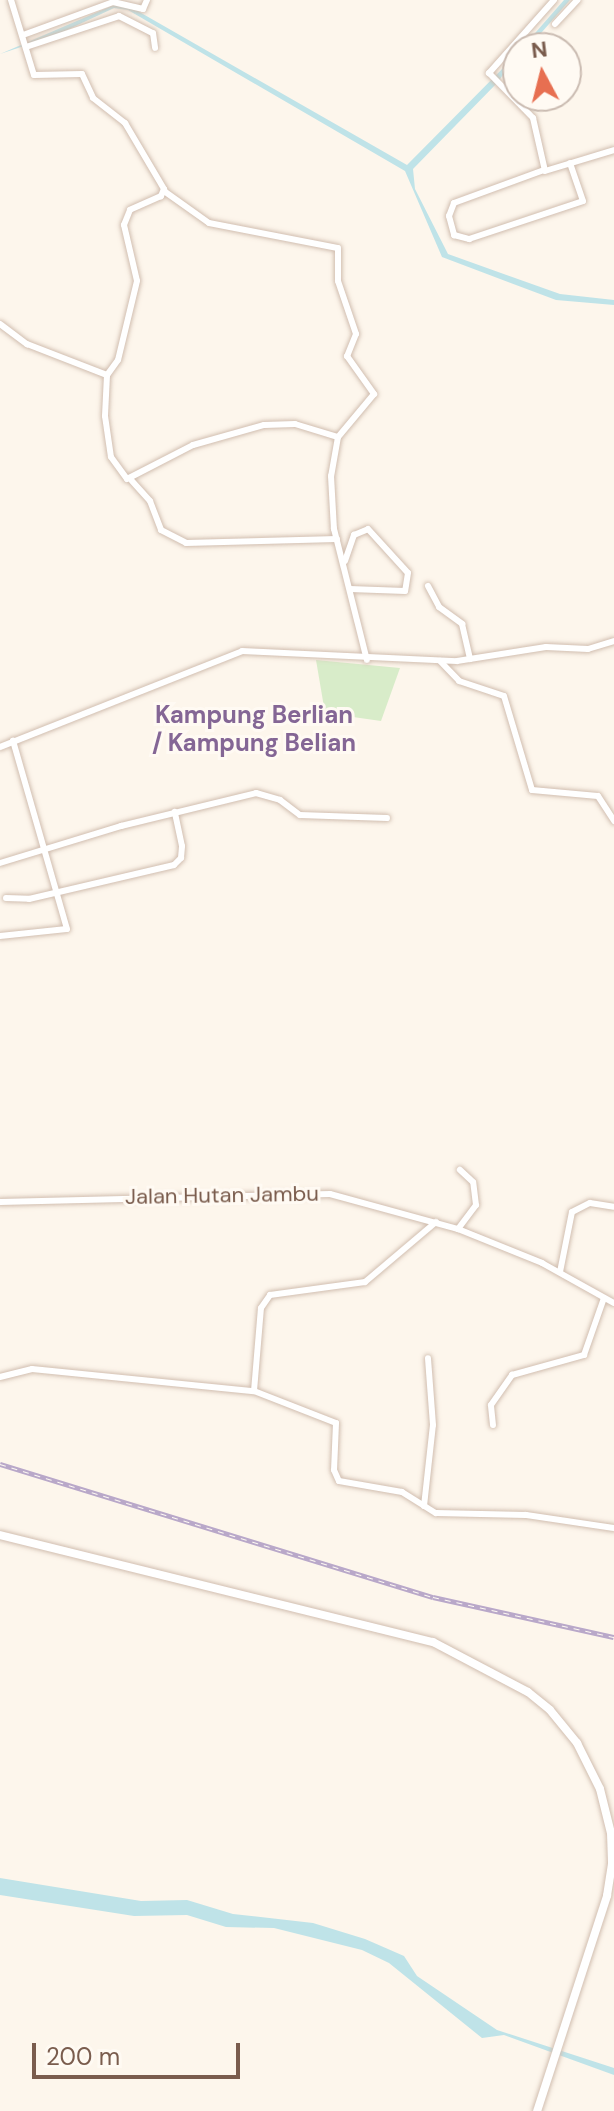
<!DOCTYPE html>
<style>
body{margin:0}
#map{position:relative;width:614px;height:2111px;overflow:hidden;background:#fdf6ec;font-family:"DM Sans",sans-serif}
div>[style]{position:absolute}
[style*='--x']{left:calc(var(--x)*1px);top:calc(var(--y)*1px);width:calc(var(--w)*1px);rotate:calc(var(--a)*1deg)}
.green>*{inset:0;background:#d8ecc9}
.water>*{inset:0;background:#bfe3e8}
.roads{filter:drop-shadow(0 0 2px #d1beb0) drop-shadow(0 0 2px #d1beb0)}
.street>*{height:6px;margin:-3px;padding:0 3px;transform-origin:3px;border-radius:3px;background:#fff}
.secondary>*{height:8px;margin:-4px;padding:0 4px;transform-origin:4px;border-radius:4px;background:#fff}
.rail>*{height:5px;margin-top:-2.5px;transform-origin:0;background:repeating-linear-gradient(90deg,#fffaf3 0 6px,#b9a8c9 0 12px);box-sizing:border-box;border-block:2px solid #b9a8c9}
span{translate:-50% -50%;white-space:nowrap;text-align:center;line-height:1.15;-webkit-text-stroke:6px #fffaf3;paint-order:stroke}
.street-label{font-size:22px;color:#7a5c4d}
.neighbourhood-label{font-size:24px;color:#846695;font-weight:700}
.north{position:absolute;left:502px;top:32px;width:80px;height:80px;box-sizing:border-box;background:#fffaf3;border:2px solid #cabbb1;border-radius:50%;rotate:353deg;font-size:22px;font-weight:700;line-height:32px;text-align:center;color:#7a5c4d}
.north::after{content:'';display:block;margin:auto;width:28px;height:36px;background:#e76f51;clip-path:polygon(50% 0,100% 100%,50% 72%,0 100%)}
.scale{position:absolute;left:32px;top:2043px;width:208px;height:36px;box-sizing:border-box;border:4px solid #7a5c4d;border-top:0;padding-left:10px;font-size:24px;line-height:28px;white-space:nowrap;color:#7a5c4d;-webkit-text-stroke:6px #fffaf3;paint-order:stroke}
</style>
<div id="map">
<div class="green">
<div style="clip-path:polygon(316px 660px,400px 668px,381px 721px,325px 713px)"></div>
</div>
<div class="water">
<div style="clip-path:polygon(564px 0,570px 0,528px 48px,522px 48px)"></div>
<div style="clip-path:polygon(114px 5px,129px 6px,407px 165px,518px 53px,498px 82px,413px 169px,415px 189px,448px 254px,560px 294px,614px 300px,614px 305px,556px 300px,442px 257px,405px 171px,128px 10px,114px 8px,54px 36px,0 54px)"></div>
<div style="clip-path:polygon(0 1878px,141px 1901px,187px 1900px,233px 1914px,313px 1923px,365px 1939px,404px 1956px,417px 1976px,497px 2030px,614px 2068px,614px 2075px,504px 2035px,482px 2038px,389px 1963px,362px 1950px,274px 1928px,226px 1927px,187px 1915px,134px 1916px,0 1895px)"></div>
</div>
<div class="roads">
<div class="street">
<div style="--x:11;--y:0;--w:78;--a:73"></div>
<div style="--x:34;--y:75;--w:48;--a:-1.2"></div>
<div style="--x:82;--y:74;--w:26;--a:65"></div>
<div style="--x:93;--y:98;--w:41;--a:38"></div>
<div style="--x:125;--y:123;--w:77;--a:59.4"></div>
<div style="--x:164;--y:189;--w:8;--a:113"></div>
<div style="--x:161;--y:196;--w:34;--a:156"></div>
<div style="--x:130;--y:210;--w:16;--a:112"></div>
<div style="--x:124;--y:225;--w:57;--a:76.9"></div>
<div style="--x:137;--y:281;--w:81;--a:103.5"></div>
<div style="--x:118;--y:360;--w:19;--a:126"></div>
<div style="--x:107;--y:375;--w:41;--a:92.8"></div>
<div style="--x:105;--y:416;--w:41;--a:81.7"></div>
<div style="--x:111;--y:457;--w:27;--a:54"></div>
<div style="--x:127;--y:479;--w:74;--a:-27.3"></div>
<div style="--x:193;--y:445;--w:74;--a:-15.7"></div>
<div style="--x:264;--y:425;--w:31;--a:-2"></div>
<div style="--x:295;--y:424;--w:45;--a:16.8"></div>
<div style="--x:554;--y:0;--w:98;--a:131.7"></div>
<div style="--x:489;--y:73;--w:63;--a:45.6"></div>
<div style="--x:533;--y:118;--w:54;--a:77.2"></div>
<div style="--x:545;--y:171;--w:72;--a:-16.9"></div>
<div style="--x:555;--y:24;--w:33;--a:-47"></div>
<div style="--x:23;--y:35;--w:96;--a:-20.1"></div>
<div style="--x:113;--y:2;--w:31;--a:13"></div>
<div style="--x:143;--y:9;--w:10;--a:-66"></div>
<div style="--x:26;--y:47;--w:98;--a:-18.4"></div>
<div style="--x:119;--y:16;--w:38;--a:27"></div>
<div style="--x:153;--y:33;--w:15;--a:82"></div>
<div style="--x:544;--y:170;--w:96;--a:159.9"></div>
<div style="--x:454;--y:203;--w:14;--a:111"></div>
<div style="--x:449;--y:216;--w:20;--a:75"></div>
<div style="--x:454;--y:235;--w:16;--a:15"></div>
<div style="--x:469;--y:239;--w:120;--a:-18.4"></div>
<div style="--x:583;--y:201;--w:40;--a:-108.9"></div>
<div style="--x:164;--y:191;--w:55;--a:35.4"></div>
<div style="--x:209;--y:223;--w:131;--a:11"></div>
<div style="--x:338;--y:248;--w:33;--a:90"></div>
<div style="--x:338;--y:281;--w:56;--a:71.2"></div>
<div style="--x:356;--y:334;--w:24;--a:112"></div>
<div style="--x:347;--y:356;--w:47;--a:54.6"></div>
<div style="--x:374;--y:394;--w:56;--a:129.9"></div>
<div style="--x:338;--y:437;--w:40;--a:100"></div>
<div style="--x:331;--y:476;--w:53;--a:86.8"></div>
<div style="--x:334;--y:529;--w:135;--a:75.9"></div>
<div style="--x:0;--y:324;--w:34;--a:37"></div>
<div style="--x:27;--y:344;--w:86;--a:21.2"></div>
<div style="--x:132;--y:481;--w:27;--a:48"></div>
<div style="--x:150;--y:501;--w:31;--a:69"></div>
<div style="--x:161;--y:530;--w:28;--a:27"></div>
<div style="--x:186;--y:543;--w:151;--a:-1.5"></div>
<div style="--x:345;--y:561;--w:28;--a:-71"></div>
<div style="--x:354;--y:535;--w:15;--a:-23"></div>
<div style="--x:368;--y:529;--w:59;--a:47.7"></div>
<div style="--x:408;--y:573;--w:18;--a:99"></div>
<div style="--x:405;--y:591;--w:55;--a:-177.9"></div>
<div style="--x:428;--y:586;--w:24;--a:62"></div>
<div style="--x:439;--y:607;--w:29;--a:36"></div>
<div style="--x:462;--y:624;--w:36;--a:77"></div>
<div style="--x:440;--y:661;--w:28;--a:46"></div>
<div style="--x:459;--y:681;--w:47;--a:18.4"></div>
<div style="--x:504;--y:696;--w:98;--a:73.4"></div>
<div style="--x:532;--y:790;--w:66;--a:5.2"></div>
<div style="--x:598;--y:796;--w:30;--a:57"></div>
<div style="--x:0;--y:747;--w:260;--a:-21.6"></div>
<div style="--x:242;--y:651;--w:215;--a:2.7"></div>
<div style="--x:457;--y:661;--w:90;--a:-8.9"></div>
<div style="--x:546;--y:647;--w:42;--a:2.7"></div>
<div style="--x:588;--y:649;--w:27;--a:-17"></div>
<div style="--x:0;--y:863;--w:127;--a:-17"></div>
<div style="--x:121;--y:826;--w:139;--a:-13.7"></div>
<div style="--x:256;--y:793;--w:25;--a:16"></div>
<div style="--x:280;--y:800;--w:25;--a:37"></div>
<div style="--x:300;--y:815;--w:87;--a:2"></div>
<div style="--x:6;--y:898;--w:23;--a:2"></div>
<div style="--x:29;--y:899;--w:149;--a:-13.2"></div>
<div style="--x:174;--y:865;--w:10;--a:-45"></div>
<div style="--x:181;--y:858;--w:12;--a:-85"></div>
<div style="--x:182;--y:846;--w:35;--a:-102"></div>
<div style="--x:0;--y:936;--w:67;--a:-6"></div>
<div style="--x:67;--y:929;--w:196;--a:-106"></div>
<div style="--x:0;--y:1202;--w:330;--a:-1.4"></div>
<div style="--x:330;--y:1194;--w:133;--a:15.3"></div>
<div style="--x:458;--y:1229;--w:91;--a:22"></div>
<div style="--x:542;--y:1263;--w:82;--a:29.1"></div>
<div style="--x:458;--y:1229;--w:30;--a:-53"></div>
<div style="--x:476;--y:1205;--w:23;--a:-97"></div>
<div style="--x:473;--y:1182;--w:18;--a:-137"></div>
<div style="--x:560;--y:1272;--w:61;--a:-78.7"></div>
<div style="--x:572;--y:1212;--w:20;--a:-27"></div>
<div style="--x:590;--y:1203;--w:24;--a:9"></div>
<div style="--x:0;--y:1377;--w:33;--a:-14"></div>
<div style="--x:32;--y:1369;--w:223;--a:5.7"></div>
<div style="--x:254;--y:1391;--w:88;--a:21.3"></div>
<div style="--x:336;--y:1423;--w:47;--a:92.4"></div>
<div style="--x:334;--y:1470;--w:12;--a:66"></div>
<div style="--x:339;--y:1481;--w:64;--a:9.9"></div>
<div style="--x:402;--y:1492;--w:40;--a:32"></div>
<div style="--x:436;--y:1513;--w:90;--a:1.3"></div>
<div style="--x:526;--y:1515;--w:89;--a:8.4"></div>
<div style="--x:254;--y:1391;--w:83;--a:-85.2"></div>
<div style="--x:261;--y:1308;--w:16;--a:-55"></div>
<div style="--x:270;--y:1295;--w:96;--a:-7.8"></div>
<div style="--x:365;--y:1282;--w:93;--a:-40.2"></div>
<div style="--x:493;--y:1425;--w:20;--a:-96"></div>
<div style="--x:491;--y:1405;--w:37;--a:-55"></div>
<div style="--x:512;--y:1375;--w:75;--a:-15.5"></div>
<div style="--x:584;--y:1355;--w:60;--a:-70.7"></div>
<div style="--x:424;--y:1506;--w:81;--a:-83.7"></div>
<div style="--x:433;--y:1425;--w:67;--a:-94.3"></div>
</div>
<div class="secondary">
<div style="--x:0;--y:1535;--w:446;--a:13.9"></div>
<div style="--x:433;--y:1642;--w:107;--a:27.8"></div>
<div style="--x:528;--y:1692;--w:28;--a:39"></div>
<div style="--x:550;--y:1710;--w:43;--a:50.7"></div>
<div style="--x:577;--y:1743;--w:51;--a:63.4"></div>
<div style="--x:600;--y:1789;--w:45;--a:76"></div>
<div style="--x:611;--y:1833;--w:31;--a:88"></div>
<div style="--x:612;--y:1864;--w:32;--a:99"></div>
<div style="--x:607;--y:1896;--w:226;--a:108"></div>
</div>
</div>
<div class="rail">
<div style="--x:0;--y:1464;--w:453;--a:17.1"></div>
<div style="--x:433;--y:1597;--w:185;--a:12.5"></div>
</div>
<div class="street-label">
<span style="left:222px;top:1195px;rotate:-1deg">Jalan Hutan Jambu</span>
</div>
<div class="neighbourhood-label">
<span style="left:254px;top:729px">Kampung Berlian<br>/ Kampung Belian</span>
</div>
<div class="north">N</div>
<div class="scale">200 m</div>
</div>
